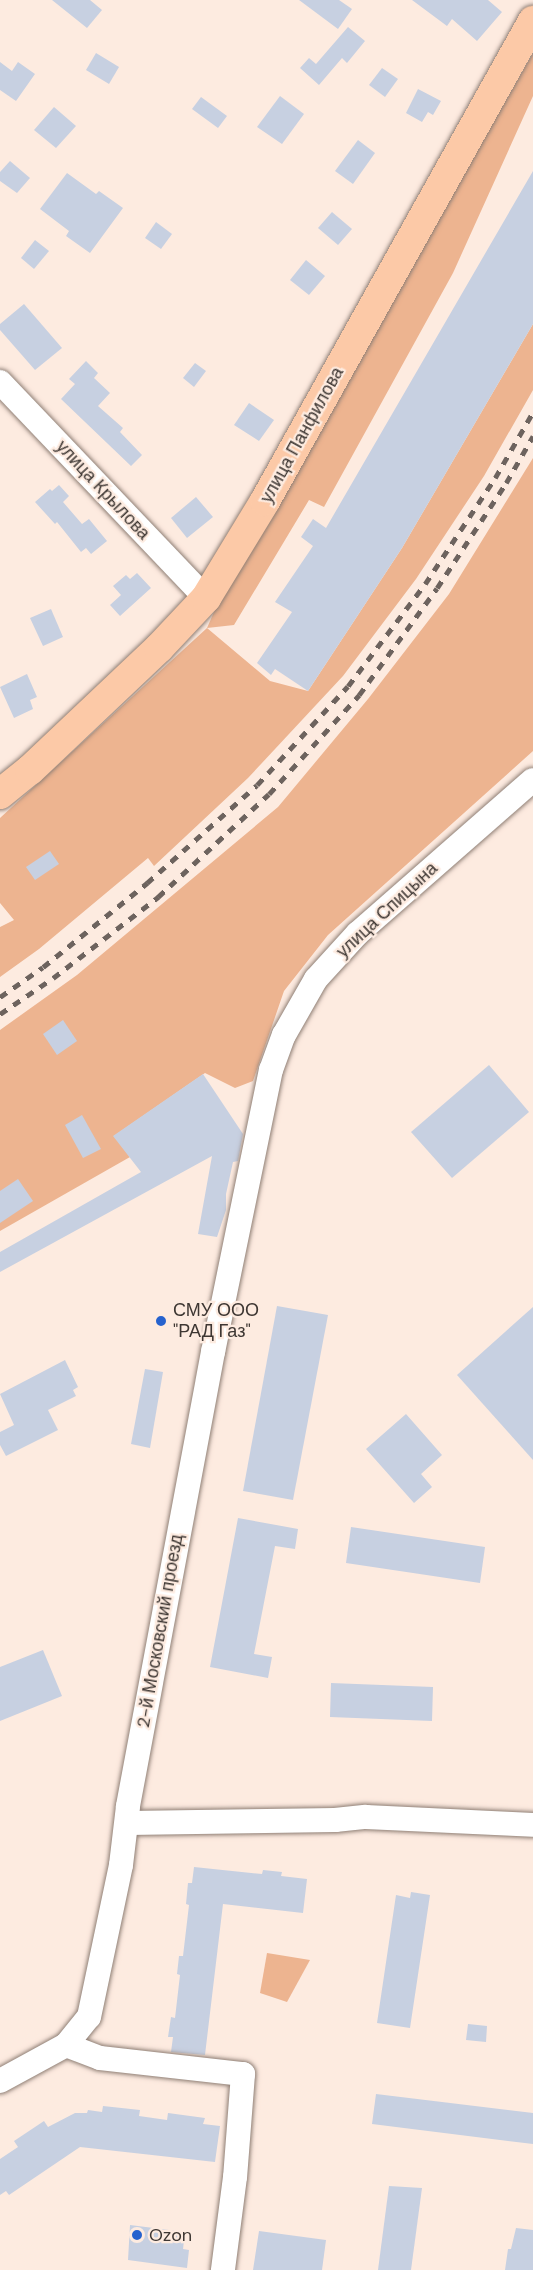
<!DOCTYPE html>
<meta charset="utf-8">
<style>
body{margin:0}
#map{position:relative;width:533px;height:2270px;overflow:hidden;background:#fdebe0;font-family:"DM Sans",sans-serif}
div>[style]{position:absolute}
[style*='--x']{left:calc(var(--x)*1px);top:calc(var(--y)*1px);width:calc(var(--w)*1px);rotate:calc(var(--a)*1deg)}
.green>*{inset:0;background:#edb490}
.building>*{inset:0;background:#c7d0e1}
.roads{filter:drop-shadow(0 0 2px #8f7f75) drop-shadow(0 0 2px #8f7f75)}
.minor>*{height:24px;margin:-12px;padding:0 12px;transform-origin:12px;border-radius:12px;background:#fff}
.major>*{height:30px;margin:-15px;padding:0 15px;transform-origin:15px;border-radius:15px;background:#fcc9a7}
.rail>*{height:4.5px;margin-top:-2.25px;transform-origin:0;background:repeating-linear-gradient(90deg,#6d635e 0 8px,transparent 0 16px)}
.dots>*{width:16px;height:16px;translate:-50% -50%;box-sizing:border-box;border:3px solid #fdebe0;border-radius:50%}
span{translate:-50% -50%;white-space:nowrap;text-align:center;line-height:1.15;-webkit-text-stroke:4.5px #fdebe0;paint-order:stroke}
.street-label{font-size:18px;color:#3e3733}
.poi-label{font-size:18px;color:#3e3733}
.left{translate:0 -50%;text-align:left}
</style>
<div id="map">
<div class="green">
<div style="clip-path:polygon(533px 53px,533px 96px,453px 273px,324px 507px,309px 500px,234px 625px,207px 628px,270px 681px,308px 691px,402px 548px,533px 324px,533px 390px,484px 476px,416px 579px,343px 676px,248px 778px,154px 866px,148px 858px,39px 949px,0 977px,0 927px,14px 920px,0 903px,0 818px,207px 628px,221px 596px)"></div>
<div style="clip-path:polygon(533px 458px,533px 751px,328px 935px,284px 991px,253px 1081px,235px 1088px,205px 1073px,114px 1136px,130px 1157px,0 1231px,0 1030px,77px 975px,278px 807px,368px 699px,449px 594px)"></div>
<div style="clip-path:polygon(267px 1953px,310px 1960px,287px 2002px,260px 1993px)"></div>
</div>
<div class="building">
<div style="clip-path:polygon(52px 0,90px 0,102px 10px,87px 28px)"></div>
<div style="clip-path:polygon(299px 0,339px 0,352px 9px,338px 29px)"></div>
<div style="clip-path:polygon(412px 0,488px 0,502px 12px,477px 41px,452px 19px,447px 26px)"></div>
<div style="clip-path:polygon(348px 27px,365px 41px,347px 63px,342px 58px,319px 85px,300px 68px,309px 58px,316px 64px)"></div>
<div style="clip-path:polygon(96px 53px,119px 67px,109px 84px,86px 70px)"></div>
<div style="clip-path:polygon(0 62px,12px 71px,18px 62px,35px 74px,16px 101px,0 90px)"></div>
<div style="clip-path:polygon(382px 68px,398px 79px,385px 97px,369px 85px)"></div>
<div style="clip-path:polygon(418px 89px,441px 101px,433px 115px,428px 112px,422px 122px,406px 113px)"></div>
<div style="clip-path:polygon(280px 96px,304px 114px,282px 144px,257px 127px)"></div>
<div style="clip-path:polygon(201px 97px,227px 116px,218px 128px,192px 109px)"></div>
<div style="clip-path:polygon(54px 107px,76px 126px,56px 148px,34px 130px)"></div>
<div style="clip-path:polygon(358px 140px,375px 153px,353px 184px,335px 171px)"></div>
<div style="clip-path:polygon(10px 161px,30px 178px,17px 193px,0 181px,0 172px)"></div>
<div style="clip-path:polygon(533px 171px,533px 324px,402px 548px,308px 691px,275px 669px,271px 675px,257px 663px,292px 612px,275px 602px,313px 546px,301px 537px,313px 519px,326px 528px)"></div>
<div style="clip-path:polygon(67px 173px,96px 194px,99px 191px,123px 208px,90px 253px,66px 236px,69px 231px,40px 209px)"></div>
<div style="clip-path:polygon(332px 212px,352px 229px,338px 245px,318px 228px)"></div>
<div style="clip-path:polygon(156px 222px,172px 234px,161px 249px,145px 238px)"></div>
<div style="clip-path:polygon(35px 240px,49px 251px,34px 269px,21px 258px)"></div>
<div style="clip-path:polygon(306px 260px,325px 276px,309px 295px,290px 280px)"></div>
<div style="clip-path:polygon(24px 304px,62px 348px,35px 370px,0 330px,0 324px)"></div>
<div style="clip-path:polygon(86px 361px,98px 373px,94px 378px,110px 393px,98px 406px,123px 428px,120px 432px,142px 455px,131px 466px,61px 399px,75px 384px,69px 379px)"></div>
<div style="clip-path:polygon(195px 363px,206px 371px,194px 387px,183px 378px)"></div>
<div style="clip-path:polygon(249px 403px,274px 420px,259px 441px,234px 425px)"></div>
<div style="clip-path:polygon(59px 485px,69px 496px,63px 502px,82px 524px,89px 519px,107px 541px,91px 554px,86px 548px,81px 552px,57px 522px,55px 524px,35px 502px,50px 489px,52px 491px)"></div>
<div style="clip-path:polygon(196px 497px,213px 517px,187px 538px,171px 518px)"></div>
<div style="clip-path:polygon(137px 573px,151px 588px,120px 616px,110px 605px,121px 595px,113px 586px,126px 575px,130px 579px)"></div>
<div style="clip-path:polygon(51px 609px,63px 637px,43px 646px,30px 618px)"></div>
<div style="clip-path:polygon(27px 674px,37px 697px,30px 700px,33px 709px,14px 718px,0 687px)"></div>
<div style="clip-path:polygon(50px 851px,59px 864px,35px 880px,26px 867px)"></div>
<div style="clip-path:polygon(63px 1020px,77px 1041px,57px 1055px,43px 1034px)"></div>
<div style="clip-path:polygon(489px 1065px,529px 1112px,452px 1178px,411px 1132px)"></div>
<div style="clip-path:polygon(203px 1074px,243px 1134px,238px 1161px,233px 1162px,226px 1194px,226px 1210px,217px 1237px,198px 1234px,212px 1156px,0 1272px,0 1252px,141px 1172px,113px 1136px)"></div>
<div style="clip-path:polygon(82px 1115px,101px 1149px,83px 1158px,65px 1125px)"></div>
<div style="clip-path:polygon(18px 1179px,33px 1201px,0 1223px,0 1191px)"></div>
<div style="clip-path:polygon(277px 1306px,328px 1315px,293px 1500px,243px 1491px)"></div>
<div style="clip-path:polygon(533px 1307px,533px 1460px,457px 1375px)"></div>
<div style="clip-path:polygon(65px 1360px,78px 1387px,73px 1390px,76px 1396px,48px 1410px,58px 1430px,6px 1456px,0 1445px,0 1432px,14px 1425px,0 1394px)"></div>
<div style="clip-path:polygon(145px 1369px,163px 1372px,150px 1448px,131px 1444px)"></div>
<div style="clip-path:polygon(406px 1414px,442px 1455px,421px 1474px,432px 1487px,414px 1503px,366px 1449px)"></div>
<div style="clip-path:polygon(238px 1518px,298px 1529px,295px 1549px,275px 1546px,254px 1654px,272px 1657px,268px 1678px,210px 1667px)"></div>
<div style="clip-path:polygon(351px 1527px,485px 1547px,480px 1583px,346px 1563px)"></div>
<div style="clip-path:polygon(43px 1650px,62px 1696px,0 1721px,0 1667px)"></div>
<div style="clip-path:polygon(331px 1683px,433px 1687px,432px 1721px,330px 1717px)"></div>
<div style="clip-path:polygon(194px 1867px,262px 1874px,263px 1870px,282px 1872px,281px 1876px,307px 1879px,303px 1913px,223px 1904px,205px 2055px,171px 2052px,173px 2037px,168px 2037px,171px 2017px,175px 2018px,180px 1975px,177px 1974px,179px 1956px,183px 1956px,189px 1905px,186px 1904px,188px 1883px,192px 1883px)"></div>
<div style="clip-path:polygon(411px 1892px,430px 1895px,410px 2028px,377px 2023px,396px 1895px,410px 1898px)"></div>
<div style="clip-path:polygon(468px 2024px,487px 2026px,486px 2042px,466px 2040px)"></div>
<div style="clip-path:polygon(376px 2094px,533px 2113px,533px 2144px,372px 2124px)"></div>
<div style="clip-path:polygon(103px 2106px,140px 2110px,139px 2116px,167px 2120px,168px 2113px,205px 2118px,203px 2124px,220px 2126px,215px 2162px,80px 2147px,9px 2195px,6px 2191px,0 2195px,0 2159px,18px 2147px,14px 2141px,44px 2121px,48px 2127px,75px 2113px,87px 2113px,88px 2110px,102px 2112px)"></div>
<div style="clip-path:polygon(389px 2186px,422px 2188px,411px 2270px,378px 2270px)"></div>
<div style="clip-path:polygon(130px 2225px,185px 2232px,183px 2249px,189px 2250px,187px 2268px,128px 2260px)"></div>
<div style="clip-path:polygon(516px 2228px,533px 2230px,533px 2270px,505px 2270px,508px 2249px,511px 2249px)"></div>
<div style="clip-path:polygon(259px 2231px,326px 2240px,322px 2270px,253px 2270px)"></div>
</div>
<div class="roads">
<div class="minor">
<div style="--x:0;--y:382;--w:298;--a:46.4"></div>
<div style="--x:128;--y:1823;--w:207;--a:-0.8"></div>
<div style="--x:335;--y:1820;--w:31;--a:-6"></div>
<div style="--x:366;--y:1817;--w:167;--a:2.7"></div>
<div style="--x:66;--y:2045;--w:36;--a:21"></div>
<div style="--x:100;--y:2058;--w:144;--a:6.4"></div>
<div style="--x:243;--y:2074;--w:103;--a:94.4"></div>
<div style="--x:235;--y:2177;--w:94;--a:97.4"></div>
<div style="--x:0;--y:2081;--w:75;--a:-28.6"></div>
<div style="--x:66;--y:2045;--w:36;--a:-51"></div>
<div style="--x:89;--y:2017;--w:155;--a:-78.1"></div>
<div style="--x:121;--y:1865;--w:59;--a:-83.2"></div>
<div style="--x:128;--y:1806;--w:462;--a:-79.4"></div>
<div style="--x:213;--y:1352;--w:288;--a:-78.4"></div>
<div style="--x:271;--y:1070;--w:37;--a:-70"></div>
<div style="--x:284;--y:1035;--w:64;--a:-60.3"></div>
<div style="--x:316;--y:979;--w:62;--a:-47.6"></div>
<div style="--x:358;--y:933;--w:232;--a:-41.2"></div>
</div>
<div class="major">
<div style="--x:0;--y:794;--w:38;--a:-39"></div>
<div style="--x:30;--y:770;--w:178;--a:-43.4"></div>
<div style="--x:159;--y:648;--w:69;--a:-46.8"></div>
<div style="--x:206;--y:598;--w:114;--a:-58.7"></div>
<div style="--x:265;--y:501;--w:550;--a:-60.82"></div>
</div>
</div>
<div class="rail">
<div style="--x:0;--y:997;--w:52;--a:-34.9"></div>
<div style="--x:43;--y:967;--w:134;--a:-38.9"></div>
<div style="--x:147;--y:883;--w:147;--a:-41.7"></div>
<div style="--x:257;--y:785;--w:134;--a:-47.4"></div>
<div style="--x:348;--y:686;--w:128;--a:-53"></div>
<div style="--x:425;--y:584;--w:127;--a:-56.6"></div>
<div style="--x:495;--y:478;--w:76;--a:-60.1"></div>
<div style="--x:0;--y:1014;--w:64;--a:-34.2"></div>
<div style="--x:53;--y:978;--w:133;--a:-37.6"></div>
<div style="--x:158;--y:897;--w:151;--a:-42.9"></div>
<div style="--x:269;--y:794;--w:134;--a:-47.7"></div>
<div style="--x:359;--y:695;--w:132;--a:-53.9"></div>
<div style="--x:437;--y:588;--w:126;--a:-56.7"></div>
<div style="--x:506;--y:483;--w:54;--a:-60.1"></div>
</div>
<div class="dots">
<div style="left:161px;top:1321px;background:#2662ce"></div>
<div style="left:137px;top:2235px;background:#2662ce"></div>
</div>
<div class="street-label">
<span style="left:302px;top:435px;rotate:-61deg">улица Панфилова</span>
<span style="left:103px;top:490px;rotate:47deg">улица Крылова</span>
<span style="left:387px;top:910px;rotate:-43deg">улица Спицына</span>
<span style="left:160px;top:1631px;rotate:-80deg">2-й Московский проезд</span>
</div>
<div class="poi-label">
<span class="left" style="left:173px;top:1321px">СМУ ООО<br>"РАД Газ"</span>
<span class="left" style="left:149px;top:2235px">Ozon</span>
</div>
</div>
